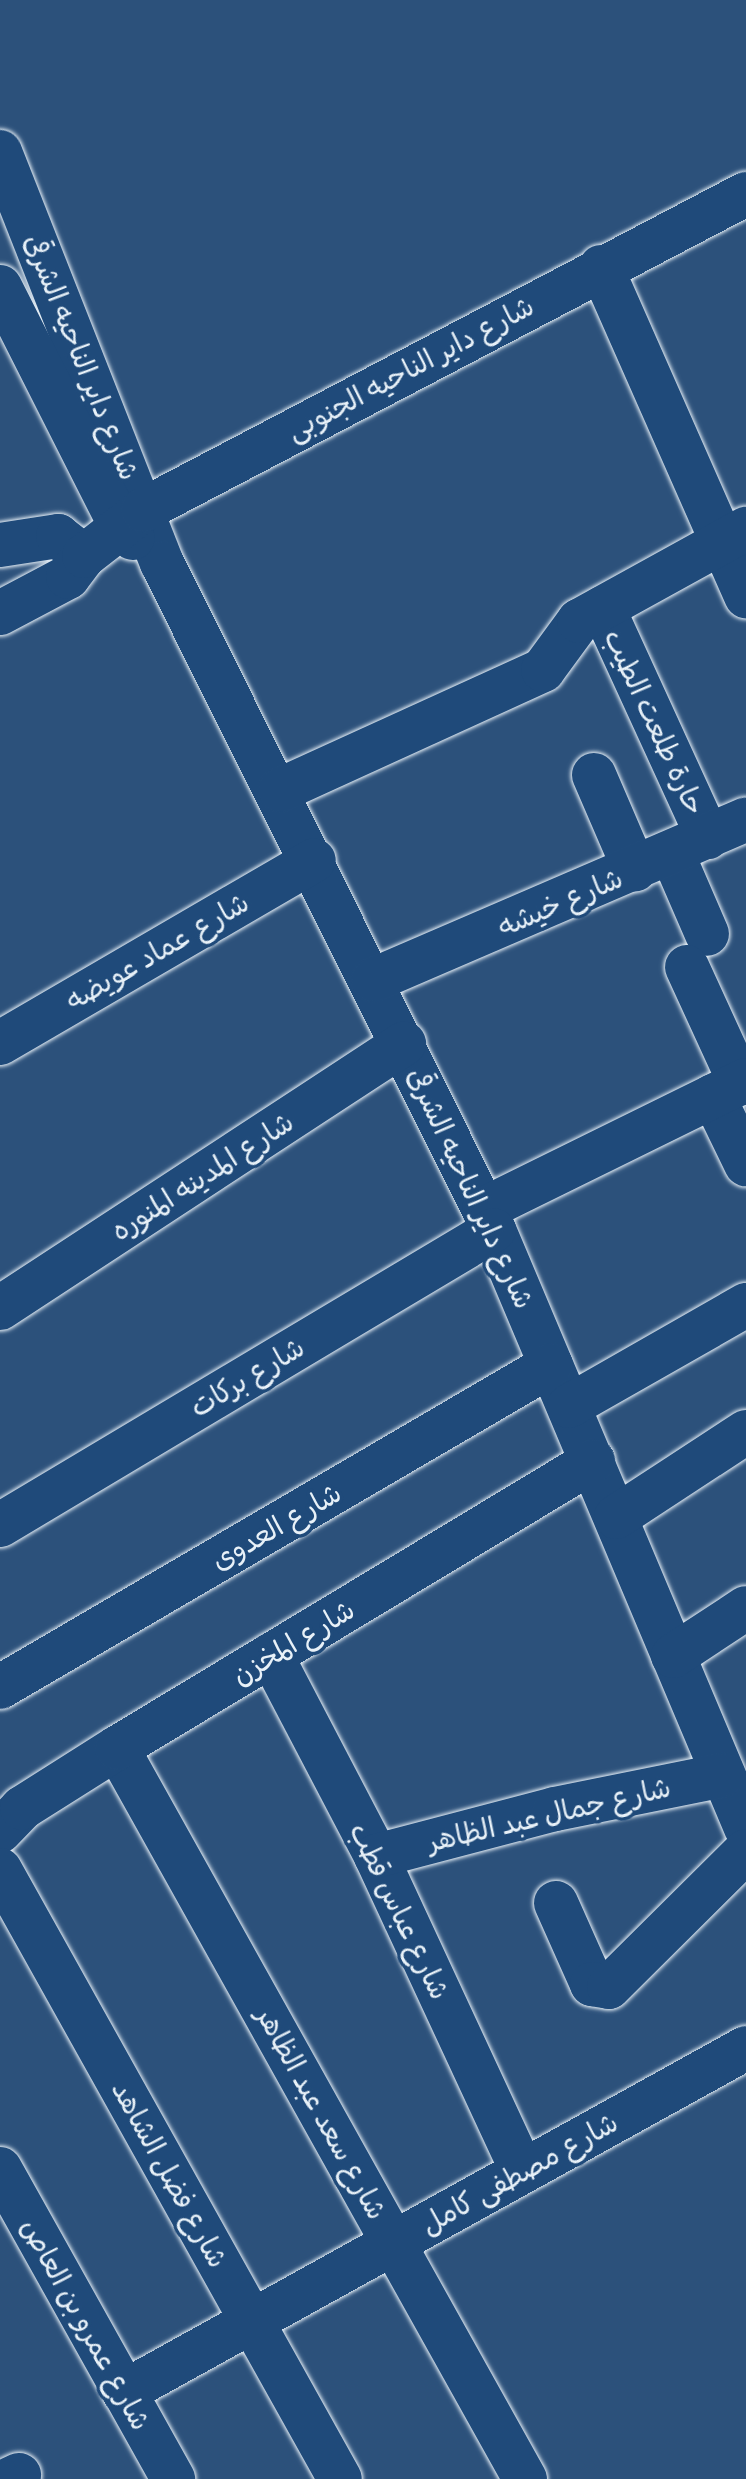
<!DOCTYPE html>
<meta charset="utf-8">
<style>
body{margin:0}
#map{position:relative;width:746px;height:2479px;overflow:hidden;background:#2c517b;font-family:Itim,"Playpen Sans Arabic",sans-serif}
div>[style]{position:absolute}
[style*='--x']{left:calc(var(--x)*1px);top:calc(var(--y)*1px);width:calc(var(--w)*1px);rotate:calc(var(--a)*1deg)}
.roads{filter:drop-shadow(0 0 2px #e8f1f8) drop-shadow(0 0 2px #e8f1f8)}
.minor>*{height:44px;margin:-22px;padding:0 22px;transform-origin:22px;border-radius:22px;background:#1f4a7a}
.major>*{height:44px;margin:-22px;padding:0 22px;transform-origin:22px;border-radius:22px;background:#1f4a7a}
span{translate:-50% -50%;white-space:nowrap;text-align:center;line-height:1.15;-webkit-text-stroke:7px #1f4a7a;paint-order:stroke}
.street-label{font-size:28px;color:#e8f1f8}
</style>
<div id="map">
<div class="roads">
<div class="minor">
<div style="--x:0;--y:152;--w:442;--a:68.5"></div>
<div style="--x:162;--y:563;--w:745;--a:63.54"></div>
<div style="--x:494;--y:1230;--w:649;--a:67.15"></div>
<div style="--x:601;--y:267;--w:360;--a:66.2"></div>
<div style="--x:0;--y:287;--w:269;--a:63.2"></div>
<div style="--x:121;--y:527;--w:16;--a:43"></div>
<div style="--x:603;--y:608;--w:252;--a:65.4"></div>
<div style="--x:594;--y:775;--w:103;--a:66.7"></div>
<div style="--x:280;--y:790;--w:289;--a:-24.5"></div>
<div style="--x:543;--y:670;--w:61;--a:-53.7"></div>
<div style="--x:579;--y:621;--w:191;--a:-28.9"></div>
<div style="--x:672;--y:853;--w:88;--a:66.6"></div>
<div style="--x:687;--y:967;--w:128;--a:65.4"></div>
<div style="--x:373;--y:980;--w:406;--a:-23.3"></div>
<div style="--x:0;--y:1043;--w:363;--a:-30.2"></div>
<div style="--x:713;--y:1096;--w:76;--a:64.1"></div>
<div style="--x:484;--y:1209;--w:292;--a:-26.2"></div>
<div style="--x:0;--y:1308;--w:483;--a:-33.2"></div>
<div style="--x:569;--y:1406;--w:204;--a:-29.7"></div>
<div style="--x:616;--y:1517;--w:155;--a:-33.2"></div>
<div style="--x:0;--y:1525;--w:575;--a:-30.84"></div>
<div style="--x:271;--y:1655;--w:227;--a:62.4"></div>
<div style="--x:376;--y:1856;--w:347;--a:65.1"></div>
<div style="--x:673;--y:1656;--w:87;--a:-33.3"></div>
<div style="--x:0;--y:1687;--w:638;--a:-30.3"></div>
<div style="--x:117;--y:1748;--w:837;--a:60.83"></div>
<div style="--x:0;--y:1831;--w:32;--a:-46"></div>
<div style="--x:22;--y:1808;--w:112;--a:-32.3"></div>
<div style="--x:117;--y:1748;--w:556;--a:-31.09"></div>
<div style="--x:376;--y:1856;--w:185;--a:-14.7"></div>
<div style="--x:555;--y:1809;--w:171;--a:-11.4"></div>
<div style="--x:0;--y:1870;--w:697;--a:60.83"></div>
<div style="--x:556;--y:1903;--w:89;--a:66"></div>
<div style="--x:592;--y:1984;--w:17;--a:10"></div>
<div style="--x:609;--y:1987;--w:193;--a:-44.8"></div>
<div style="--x:0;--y:2169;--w:355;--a:60.8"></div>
<div style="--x:124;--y:2392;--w:711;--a:-28.94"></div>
<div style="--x:10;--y:2479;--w:10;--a:-24"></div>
</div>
<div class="major">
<div style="--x:0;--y:545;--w:59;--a:-8.8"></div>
<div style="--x:58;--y:536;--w:33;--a:38"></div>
<div style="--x:0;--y:613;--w:77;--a:-27.9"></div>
<div style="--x:68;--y:577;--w:26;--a:-53"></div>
<div style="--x:84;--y:556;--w:75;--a:-37.9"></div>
<div style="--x:143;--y:510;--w:681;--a:-27.66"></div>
</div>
</div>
<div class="street-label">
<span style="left:82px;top:357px;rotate:68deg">شارع داير الناحيه الشرقى</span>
<span style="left:410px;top:368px;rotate:-28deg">شارع داير الناحيه الجنوبى</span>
<span style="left:655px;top:722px;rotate:65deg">حارة طلعت الطيب</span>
<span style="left:560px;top:902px;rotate:-23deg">شارع خيشه</span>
<span style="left:157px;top:951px;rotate:-30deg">شارع عماد عويضه</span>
<span style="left:202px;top:1176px;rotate:-33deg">شارع المدينه المنوره</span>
<span style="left:471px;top:1188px;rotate:65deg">شارع داير الناحيه الشرقى</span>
<span style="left:247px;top:1377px;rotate:-31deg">شارع بركات</span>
<span style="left:276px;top:1526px;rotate:-30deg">شارع العدوى</span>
<span style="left:293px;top:1642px;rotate:-31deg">شارع المخزن</span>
<span style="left:549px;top:1814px;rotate:-13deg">شارع جمال عبد الظاهر</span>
<span style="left:400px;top:1911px;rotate:64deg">شارع عباس قطب</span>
<span style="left:322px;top:2113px;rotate:61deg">شارع سعد عبد الظاهر</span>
<span style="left:519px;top:2173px;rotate:-29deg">شارع مصطفى كامل</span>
<span style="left:170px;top:2174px;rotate:61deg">شارع فضل الشاهد</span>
<span style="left:86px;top:2324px;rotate:61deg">شارع عمرو بن العاص</span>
</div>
</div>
